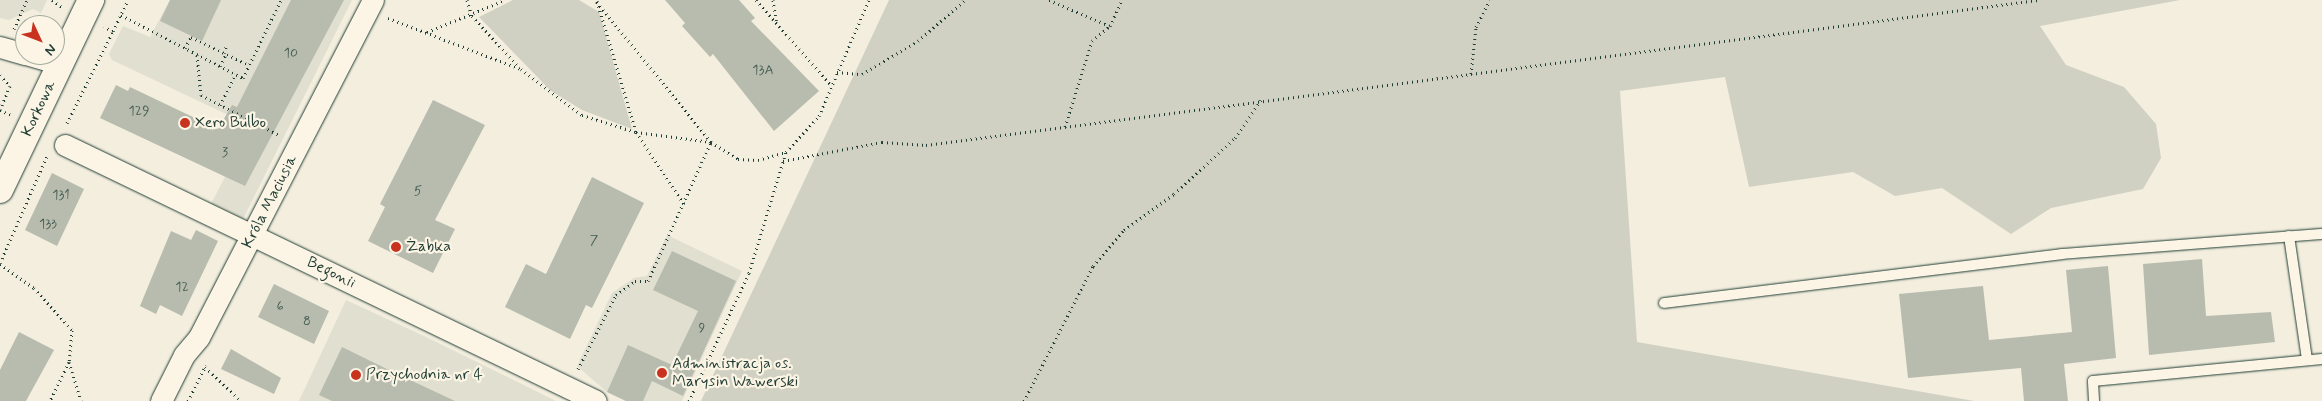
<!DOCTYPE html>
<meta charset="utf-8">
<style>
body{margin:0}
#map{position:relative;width:2322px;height:401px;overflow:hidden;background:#f3eede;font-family:Mynerve,sans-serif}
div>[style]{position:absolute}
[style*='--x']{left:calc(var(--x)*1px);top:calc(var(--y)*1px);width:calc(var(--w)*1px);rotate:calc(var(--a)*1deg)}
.built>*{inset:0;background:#e1dfd0}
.green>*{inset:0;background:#d0d1c2}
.building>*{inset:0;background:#b8bcae}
.path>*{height:3px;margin-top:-1.5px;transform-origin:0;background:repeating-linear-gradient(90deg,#1f3d34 0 1px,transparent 0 5px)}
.roads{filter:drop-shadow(0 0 1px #1f3d34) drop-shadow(0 0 1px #1f3d34)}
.service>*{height:10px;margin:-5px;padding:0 5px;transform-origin:5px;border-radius:5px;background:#fcf5e5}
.minor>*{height:21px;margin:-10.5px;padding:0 10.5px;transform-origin:10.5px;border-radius:10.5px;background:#fcf5e5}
.tertiary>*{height:26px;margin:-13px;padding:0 13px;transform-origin:13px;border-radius:13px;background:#fcf5e5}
.dots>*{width:14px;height:14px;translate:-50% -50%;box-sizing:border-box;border:2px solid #fcf5e5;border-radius:50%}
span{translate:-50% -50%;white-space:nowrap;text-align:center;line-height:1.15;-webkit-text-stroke:4.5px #fcf5e5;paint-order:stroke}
.number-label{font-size:14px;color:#455d52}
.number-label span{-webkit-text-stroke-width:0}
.street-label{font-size:16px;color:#1f3d34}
.poi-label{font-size:16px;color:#1f3d34}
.left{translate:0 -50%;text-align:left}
.north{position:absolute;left:15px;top:15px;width:50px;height:50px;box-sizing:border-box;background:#fcf5e5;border:1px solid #a4ab9e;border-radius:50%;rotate:133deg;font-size:14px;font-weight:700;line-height:20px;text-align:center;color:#1f3d34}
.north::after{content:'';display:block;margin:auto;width:18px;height:22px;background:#c8321e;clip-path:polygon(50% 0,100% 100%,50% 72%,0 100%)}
</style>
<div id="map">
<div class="built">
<div style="clip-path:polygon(0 0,47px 0,41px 13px,33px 9px,9px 20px,0 18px)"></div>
<div style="clip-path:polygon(170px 0,352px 0,243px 219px,211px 204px,227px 173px,226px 114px,112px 60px,109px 54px,123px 26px,150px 37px)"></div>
<div style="clip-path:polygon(667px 235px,742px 271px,682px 401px,626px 401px,607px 392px,577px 366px,612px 293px,634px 278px,647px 276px)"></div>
<div style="clip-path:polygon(346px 300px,424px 336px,556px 401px,299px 401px)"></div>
</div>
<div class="green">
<div style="clip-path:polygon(513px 0,579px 0,599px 12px,632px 129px,582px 110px,550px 90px,479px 17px)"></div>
<div style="clip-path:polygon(889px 0,2180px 0,2040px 26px,2066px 65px,2124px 87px,2156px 124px,2161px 158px,2143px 189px,2051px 208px,2011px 234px,1942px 188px,1895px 196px,1853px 172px,1749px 187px,1725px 77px,1620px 91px,1637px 342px,1974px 401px,701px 401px)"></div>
</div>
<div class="building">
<div style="clip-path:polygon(170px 0,221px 0,202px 41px,160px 21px)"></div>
<div style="clip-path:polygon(291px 0,344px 0,245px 186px,100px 118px,116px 85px,128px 91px,130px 87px,218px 129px,232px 105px,237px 107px)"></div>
<div style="clip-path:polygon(665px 0,739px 0,755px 18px,751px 21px,819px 91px,774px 131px,713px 54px,710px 57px,682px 26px,685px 23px)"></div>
<div style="clip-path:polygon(433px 100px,485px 125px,435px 220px,455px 229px,433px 273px,368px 241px,385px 207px,380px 204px)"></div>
<div style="clip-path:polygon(52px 173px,84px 189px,57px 246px,25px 230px)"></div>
<div style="clip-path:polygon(592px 177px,644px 203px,592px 308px,586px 305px,570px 339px,505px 307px,526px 264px,546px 274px)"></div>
<div style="clip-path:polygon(196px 230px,218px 241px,182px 316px,160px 305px,156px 314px,140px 306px,171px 231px,191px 240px)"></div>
<div style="clip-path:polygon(672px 251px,736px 281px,683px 396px,652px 381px,643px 401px,626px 401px,607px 392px,628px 345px,672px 365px,698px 311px,653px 290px)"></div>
<div style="clip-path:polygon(2202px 259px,2206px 316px,2271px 312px,2275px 342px,2149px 355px,2143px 264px)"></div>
<div style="clip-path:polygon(2108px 266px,2116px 358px,2064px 364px,2068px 401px,2024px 401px,2021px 368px,1908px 378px,1899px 294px,1983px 286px,1989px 340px,2072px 332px,2066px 270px)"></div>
<div style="clip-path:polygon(274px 284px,329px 311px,314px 344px,258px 317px)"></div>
<div style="clip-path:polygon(19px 332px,54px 350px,26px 401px,0 401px,0 370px)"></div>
<div style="clip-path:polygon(342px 347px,393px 372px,455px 401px,332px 401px,319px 395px)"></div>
<div style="clip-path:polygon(231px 349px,281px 378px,274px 394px,221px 369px)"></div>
</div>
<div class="path">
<div style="--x:52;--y:0;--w:12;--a:35"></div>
<div style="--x:467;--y:0;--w:17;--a:73"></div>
<div style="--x:472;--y:16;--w:69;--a:47.3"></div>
<div style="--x:756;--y:0;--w:113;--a:48.6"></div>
<div style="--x:773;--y:0;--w:24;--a:81"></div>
<div style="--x:1049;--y:0;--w:66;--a:23.1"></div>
<div style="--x:597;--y:1;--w:137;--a:73.4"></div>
<div style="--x:636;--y:132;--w:87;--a:56.3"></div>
<div style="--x:121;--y:15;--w:137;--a:27.3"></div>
<div style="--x:243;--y:78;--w:87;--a:-64"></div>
<div style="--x:388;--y:18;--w:142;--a:21"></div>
<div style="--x:521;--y:69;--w:76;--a:37"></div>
<div style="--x:582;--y:115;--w:57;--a:17.5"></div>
<div style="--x:636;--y:132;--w:76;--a:7.6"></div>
<div style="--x:711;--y:142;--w:32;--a:32"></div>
<div style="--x:738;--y:159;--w:20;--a:3"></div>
<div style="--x:758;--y:160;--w:29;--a:-16"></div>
<div style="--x:14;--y:29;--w:32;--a:-66"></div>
<div style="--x:113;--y:31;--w:34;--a:-64"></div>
<div style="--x:427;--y:32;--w:84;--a:-22.3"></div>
<div style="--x:185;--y:48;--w:13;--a:-61"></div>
<div style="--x:191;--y:37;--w:64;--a:25.8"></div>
<div style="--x:224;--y:53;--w:9;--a:-72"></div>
<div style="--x:197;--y:55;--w:40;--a:84.3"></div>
<div style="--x:201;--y:95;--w:88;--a:27.1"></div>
<div style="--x:220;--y:66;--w:13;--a:-63"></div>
<div style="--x:837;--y:72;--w:25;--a:5"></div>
<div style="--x:862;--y:74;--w:65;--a:-30.5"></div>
<div style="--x:918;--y:41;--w:62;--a:-41.1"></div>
<div style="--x:1471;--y:74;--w:572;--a:-7.44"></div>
<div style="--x:0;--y:75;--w:15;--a:48"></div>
<div style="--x:10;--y:86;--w:26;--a:113"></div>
<div style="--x:220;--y:105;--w:35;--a:-63"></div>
<div style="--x:0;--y:110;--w:12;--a:24"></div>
<div style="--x:67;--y:123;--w:103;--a:-63.4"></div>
<div style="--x:113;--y:31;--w:10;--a:-156"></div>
<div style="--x:1065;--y:127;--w:90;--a:-72.6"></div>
<div style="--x:1092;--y:41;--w:23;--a:-40"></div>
<div style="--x:1110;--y:26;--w:29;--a:-65"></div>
<div style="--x:783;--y:161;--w:101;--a:-10.9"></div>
<div style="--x:882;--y:142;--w:44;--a:3.9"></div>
<div style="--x:926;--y:145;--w:550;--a:-7.42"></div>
<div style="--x:1471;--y:74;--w:47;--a:-83.9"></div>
<div style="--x:1476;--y:27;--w:30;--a:-63"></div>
<div style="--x:0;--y:263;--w:117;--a:-66.3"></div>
<div style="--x:0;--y:264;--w:42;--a:35.2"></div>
<div style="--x:34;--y:288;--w:57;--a:47.9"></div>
<div style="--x:72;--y:330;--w:32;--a:95"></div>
<div style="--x:69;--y:362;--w:43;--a:116"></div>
<div style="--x:69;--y:362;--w:41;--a:72.9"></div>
<div style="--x:205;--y:367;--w:50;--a:43.4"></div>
<div style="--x:578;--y:369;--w:83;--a:-62.8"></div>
<div style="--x:616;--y:295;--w:24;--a:-36"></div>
<div style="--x:635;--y:281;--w:13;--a:0"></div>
<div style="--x:648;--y:281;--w:153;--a:-65.6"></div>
<div style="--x:711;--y:142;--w:183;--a:-129.2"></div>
<div style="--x:188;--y:401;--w:40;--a:-63.4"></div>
<div style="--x:689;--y:401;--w:141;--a:-64.9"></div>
<div style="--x:749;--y:273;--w:127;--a:-73"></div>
<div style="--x:786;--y:152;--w:49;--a:-47.5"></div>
<div style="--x:819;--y:116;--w:126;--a:-66.7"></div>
<div style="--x:1024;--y:401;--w:152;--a:-62.9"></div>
<div style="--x:1093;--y:266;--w:48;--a:-49.3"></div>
<div style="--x:1124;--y:230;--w:62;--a:-35.8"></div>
<div style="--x:1174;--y:194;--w:83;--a:-42.6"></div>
<div style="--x:1235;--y:138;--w:46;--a:-55.6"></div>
</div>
<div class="roads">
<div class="service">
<div style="--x:2289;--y:236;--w:125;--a:81.7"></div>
<div style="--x:1664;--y:303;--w:401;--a:-7"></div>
<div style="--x:2062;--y:254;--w:261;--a:-4.4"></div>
<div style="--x:2094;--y:401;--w:20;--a:-93"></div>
<div style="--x:2093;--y:381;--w:230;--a:-5.5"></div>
</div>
<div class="minor">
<div style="--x:0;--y:47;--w:26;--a:16"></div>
<div style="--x:29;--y:55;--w:32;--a:16"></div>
<div style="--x:65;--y:145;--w:589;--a:25.74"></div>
<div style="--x:161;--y:401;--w:51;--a:-63.4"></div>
<div style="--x:184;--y:355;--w:23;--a:-50"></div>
<div style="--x:199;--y:337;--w:379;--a:-62.7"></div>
</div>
<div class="tertiary">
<div style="--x:0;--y:190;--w:211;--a:-64.4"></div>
</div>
</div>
<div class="dots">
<div style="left:185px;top:123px;background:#c8321e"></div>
<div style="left:396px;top:247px;background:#c8321e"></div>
<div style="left:662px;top:373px;background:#c8321e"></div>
<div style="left:356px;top:375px;background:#c8321e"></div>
</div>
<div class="number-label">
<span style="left:291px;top:53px">10</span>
<span style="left:763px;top:70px">13A</span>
<span style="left:139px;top:111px">129</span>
<span style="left:225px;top:152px">3</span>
<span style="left:418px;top:191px">5</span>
<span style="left:61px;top:195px">131</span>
<span style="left:48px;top:224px">133</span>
<span style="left:594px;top:240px">7</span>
<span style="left:182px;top:287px">12</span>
<span style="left:280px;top:306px">6</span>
<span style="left:307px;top:321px">8</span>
<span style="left:702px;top:328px">9</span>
</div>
<div class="street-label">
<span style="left:39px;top:109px;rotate:-65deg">Korkowa</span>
<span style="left:270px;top:202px;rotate:-63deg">Króla Maciusia</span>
<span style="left:331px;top:273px;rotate:26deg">Begonii</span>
</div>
<div class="poi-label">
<span class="left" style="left:195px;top:123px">Xero Bulbo</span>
<span class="left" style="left:406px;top:247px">Żabka</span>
<span class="left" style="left:672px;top:373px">Administracja os.<br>Marysin Wawerski</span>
<span class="left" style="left:366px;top:375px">Przychodnia nr 4</span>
</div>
<div class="north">N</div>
</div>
